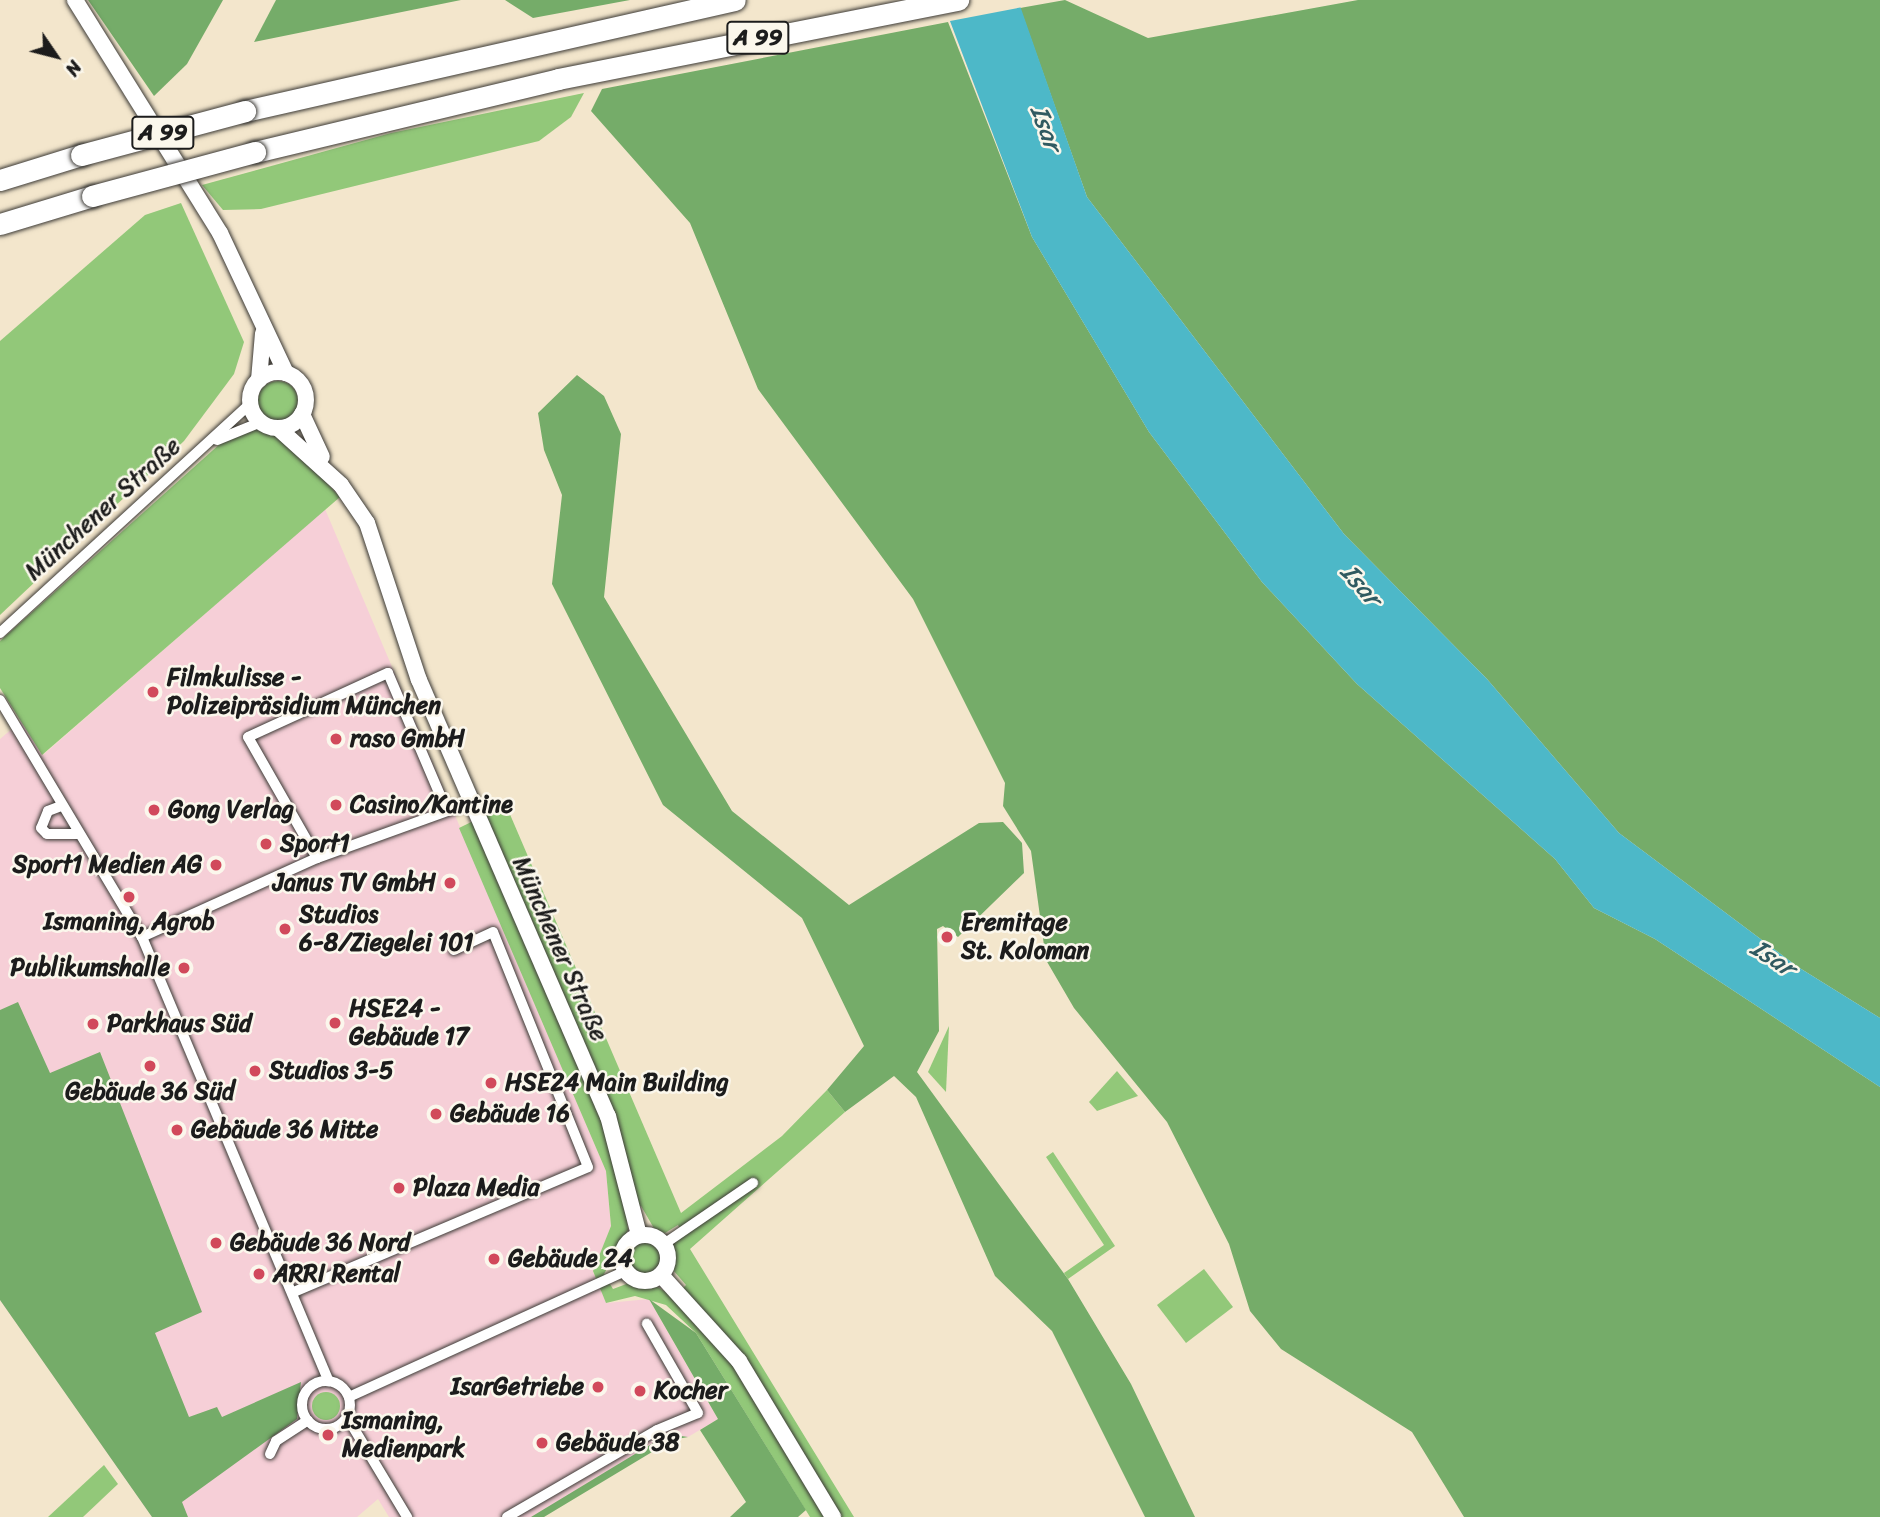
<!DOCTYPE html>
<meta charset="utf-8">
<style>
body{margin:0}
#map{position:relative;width:1880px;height:1517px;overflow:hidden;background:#f3e6cc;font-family:Sriracha,sans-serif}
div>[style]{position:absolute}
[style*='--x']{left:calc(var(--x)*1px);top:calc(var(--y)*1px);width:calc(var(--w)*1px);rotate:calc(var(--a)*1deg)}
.built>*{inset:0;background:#f6cfd7}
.green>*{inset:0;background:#92c879}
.round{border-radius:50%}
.forest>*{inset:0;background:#75ac69}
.water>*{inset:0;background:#4db8c8}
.pier>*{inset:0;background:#f3e6cc}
.roads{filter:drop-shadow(0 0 2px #3c3a36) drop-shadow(0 0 2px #3c3a36)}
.minor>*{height:10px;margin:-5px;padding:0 5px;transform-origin:5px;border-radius:5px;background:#fff}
.minor>.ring{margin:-5px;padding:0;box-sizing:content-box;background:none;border:10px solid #fff;border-radius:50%}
.secondary>*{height:16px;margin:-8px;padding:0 8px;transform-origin:8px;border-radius:8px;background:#fff}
.secondary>.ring{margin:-8px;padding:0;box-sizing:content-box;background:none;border:16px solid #fff;border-radius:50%}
.motorway>*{height:21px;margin:-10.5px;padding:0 10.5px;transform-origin:10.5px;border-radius:10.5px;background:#fff}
.bridges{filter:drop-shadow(0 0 2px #3c3a36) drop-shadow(0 0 2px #3c3a36)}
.motorway-bridge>*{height:21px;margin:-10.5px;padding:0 10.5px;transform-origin:10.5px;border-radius:10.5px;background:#fff}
.dots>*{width:19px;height:19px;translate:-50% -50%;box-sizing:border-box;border:4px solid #fbf7ec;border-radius:50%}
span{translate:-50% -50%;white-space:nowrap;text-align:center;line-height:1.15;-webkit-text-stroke:5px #fbf7ec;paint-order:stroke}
.shield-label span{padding:2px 5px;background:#fbf7ec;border:2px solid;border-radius:5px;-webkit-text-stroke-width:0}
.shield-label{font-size:23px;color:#1c1c1c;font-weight:700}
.street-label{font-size:24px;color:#1c1c1c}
.poi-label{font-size:24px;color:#1c1c1c;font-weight:700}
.left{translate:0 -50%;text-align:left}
.right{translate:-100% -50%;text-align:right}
.water-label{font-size:26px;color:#305a61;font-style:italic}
.north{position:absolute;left:21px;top:21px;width:70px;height:70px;-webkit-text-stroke:5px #fbf7ec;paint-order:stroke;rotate:125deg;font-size:19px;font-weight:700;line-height:28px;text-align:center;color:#1c1c1c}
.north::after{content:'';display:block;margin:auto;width:24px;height:32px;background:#1c1c1c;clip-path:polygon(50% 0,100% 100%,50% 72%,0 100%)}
</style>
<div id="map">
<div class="built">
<div style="clip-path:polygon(325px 509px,606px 1171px,611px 1226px,593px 1272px,607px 1303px,649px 1299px,718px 1419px,688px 1437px,667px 1436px,538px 1517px,389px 1517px,378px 1499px,357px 1517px,152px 1517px,0 1300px,0 739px,21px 721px,43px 755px)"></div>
</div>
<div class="green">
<div style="clip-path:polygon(584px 93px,571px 117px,539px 141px,261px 209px,223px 210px,202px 185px,391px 133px)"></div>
<div style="clip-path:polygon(181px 203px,244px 342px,234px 374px,184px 441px,0 615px,0 341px,145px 215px)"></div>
<div class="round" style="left:258px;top:381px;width:40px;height:40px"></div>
<div style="clip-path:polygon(255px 428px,281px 435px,340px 497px,42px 755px,0 688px,0 641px,222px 442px)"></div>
<div style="clip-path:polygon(evenodd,506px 805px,681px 1213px,782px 1136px,827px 1090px,845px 1112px,690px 1249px,854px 1517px,810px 1517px,696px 1333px,666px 1305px,635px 1296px,606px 1303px,593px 1271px,611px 1226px,606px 1171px,459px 828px,506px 805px,641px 1206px,655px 1230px,665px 1233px,678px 1225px,683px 1234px,672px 1245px,673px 1270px,686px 1285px,674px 1297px,656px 1286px,629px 1283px,613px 1289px,604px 1274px,628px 1230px,626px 1211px,641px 1206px)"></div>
<div style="clip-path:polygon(949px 1026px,946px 1092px,928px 1072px)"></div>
<div style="clip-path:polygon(1117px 1071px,1138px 1096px,1097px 1111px,1089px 1102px)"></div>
<div style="clip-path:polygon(1053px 1152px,1115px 1246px,1068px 1279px,1064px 1273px,1104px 1245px,1046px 1157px)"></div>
<div class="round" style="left:628px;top:1241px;width:34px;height:34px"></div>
<div style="clip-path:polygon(1204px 1269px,1233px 1307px,1186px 1343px,1157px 1305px)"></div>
<div class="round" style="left:312px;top:1392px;width:28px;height:28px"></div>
<div style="clip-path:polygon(104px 1465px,118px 1484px,83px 1517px,48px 1517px)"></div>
</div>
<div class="forest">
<div style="clip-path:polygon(88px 0,223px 0,187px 64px,154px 96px)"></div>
<div style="clip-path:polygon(276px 0,461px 0,254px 42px)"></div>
<div style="clip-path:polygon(505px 0,630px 0,533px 18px)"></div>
<div style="clip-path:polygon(1065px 0,1148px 38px,1358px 0,1880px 0,1880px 1018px,1798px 967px,1619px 833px,1487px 679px,1344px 534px,1087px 197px,1020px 8px)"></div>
<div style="clip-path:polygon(948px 22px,1032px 237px,1149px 432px,1262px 582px,1357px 684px,1555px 859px,1594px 908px,1655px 939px,1880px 1087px,1880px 1517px,1464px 1517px,1412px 1432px,1281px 1349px,1250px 1311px,1229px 1244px,1167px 1122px,1074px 1008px,1046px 960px,1031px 851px,1003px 806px,1005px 783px,913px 599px,758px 389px,690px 223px,591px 111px,602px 89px)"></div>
<div style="clip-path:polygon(577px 375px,604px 396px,621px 434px,604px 597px,732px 811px,849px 905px,979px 823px,1003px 822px,1022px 843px,1024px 873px,958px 937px,943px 926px,937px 929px,939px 1031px,917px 1072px,1068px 1279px,1131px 1384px,1195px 1517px,1145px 1517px,1052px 1331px,995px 1276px,916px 1097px,894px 1076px,845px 1112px,827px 1090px,864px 1046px,802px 918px,663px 805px,552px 584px,562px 495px,544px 450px,538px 413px)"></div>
<div style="clip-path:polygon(18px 1002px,50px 1073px,100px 1052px,202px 1312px,155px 1333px,189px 1417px,217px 1407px,222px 1417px,301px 1382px,297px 1419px,182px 1502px,188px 1517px,152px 1517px,0 1300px,0 1010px)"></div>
<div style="clip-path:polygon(649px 1299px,696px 1333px,806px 1510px,798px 1517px,730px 1517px,746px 1502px,700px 1430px,718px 1419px)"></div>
<div style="clip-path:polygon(668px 1434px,688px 1437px,672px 1440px,544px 1517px,531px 1517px)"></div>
</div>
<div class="water">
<div style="clip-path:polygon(942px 0,1018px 0,1087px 197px,1344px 534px,1487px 679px,1619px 833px,1798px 967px,1880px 1018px,1880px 1087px,1655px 939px,1594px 908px,1555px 859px,1357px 684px,1262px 582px,1149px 432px,1032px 237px)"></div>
</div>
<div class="pier">
<div style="clip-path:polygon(938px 0,1022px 0,1023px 7px,945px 22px)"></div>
</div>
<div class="roads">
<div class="minor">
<div style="--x:217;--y:440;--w:48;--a:-22.2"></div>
<div style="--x:0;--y:633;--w:340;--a:-42.5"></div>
<div style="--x:0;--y:700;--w:276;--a:59.1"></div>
<div style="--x:142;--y:937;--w:482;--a:67.2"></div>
<div style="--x:61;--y:806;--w:14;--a:159"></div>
<div style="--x:48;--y:811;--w:18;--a:112"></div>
<div style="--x:41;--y:828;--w:8;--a:45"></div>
<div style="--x:47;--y:834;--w:31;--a:0"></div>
<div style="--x:317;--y:858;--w:139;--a:-119.7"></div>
<div style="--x:248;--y:737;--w:154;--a:-24.6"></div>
<div style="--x:388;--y:673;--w:150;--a:66.9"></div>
<div style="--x:142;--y:937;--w:192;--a:-24.3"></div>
<div style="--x:317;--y:858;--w:163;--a:-19.8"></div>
<div style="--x:664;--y:1244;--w:108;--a:-34.4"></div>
<div style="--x:294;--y:1292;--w:319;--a:-23"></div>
<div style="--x:588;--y:1167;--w:253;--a:-112"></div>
<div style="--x:493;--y:932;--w:43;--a:155.2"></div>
<div class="ring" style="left:302px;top:1381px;width:38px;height:38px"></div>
<div style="--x:349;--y:1397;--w:303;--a:-24.5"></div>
<div style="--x:347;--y:1417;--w:117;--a:59"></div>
<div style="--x:270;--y:1454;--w:14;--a:-65"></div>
<div style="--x:276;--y:1441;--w:38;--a:-33"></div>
<div style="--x:507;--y:1517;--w:173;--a:-30.1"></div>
<div style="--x:657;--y:1430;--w:44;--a:-22.5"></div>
<div style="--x:698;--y:1413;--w:103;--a:-119.8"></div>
</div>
<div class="secondary">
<div style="--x:75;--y:0;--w:274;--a:58.1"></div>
<div style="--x:220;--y:233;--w:155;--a:64.8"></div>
<div class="ring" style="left:250px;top:372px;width:40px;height:40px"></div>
<div style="--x:259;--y:380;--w:47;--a:-85.1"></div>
<div style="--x:302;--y:414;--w:47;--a:65.1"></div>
<div style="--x:278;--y:428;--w:85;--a:42.1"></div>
<div style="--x:341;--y:485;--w:46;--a:55.6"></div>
<div style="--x:367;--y:523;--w:165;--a:71.7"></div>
<div style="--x:419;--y:680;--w:475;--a:66.6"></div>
<div style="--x:608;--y:1116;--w:123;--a:75.4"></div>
<div class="ring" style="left:622px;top:1235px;width:30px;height:30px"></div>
<div style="--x:661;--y:1275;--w:116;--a:47.8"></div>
<div style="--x:739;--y:1361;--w:182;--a:58.9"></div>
</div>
<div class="motorway">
<div style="--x:245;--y:111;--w:502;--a:-12.76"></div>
<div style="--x:255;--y:152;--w:312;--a:-13.5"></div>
<div style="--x:558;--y:79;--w:408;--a:-11.2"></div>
<div style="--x:0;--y:180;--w:85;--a:-17.2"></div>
<div style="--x:0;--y:224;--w:96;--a:-16.9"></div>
</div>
</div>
<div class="bridges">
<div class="motorway-bridge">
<div style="--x:81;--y:155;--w:170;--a:-15"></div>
<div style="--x:92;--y:196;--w:169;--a:-15.1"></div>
</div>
</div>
<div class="dots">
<div style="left:153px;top:692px;background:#d1495b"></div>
<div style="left:336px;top:739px;background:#d1495b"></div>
<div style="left:336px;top:805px;background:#d1495b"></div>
<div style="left:154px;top:810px;background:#d1495b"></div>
<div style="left:266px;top:844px;background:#d1495b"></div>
<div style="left:216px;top:865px;background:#d1495b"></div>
<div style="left:450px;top:883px;background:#d1495b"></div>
<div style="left:129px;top:897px;background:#d1495b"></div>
<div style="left:285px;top:929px;background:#d1495b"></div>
<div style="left:947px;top:937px;background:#d1495b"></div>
<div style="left:184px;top:968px;background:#d1495b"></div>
<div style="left:335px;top:1023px;background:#d1495b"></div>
<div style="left:93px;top:1024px;background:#d1495b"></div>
<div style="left:150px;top:1066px;background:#d1495b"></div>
<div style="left:255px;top:1071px;background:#d1495b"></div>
<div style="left:491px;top:1083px;background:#d1495b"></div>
<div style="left:436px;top:1114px;background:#d1495b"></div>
<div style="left:177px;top:1130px;background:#d1495b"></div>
<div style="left:399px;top:1188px;background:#d1495b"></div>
<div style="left:216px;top:1243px;background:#d1495b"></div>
<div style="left:494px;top:1259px;background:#d1495b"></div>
<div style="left:259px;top:1274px;background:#d1495b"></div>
<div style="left:598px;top:1387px;background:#d1495b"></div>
<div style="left:640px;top:1391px;background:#d1495b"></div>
<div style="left:328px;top:1435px;background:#d1495b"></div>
<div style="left:542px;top:1443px;background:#d1495b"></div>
</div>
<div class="shield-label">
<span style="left:758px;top:38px">A 99</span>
<span style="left:163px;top:133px">A 99</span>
</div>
<div class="street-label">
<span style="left:103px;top:509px;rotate:-42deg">Münchener Straße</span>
<span style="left:560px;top:949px;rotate:66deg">Münchener Straße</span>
</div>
<div class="poi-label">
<span class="left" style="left:167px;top:692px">Filmkulisse -<br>Polizeipräsidium München</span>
<span class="left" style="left:350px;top:739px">raso GmbH</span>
<span class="left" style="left:350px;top:805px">Casino/Kantine</span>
<span class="left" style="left:168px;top:810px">Gong Verlag</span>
<span class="left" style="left:280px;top:844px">Sport1</span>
<span class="right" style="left:202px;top:865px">Sport1 Medien AG</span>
<span class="right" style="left:436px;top:883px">Janus TV GmbH</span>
<span class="left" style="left:299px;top:929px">Studios<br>6-8/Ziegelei 101</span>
<span style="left:129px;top:922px">Ismaning, Agrob</span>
<span class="left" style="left:961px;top:937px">Eremitage<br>St. Koloman</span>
<span class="right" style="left:170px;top:968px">Publikumshalle</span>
<span class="left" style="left:349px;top:1023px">HSE24 -<br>Gebäude 17</span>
<span class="left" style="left:107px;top:1024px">Parkhaus Süd</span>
<span class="left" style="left:269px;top:1071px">Studios 3-5</span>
<span class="left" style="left:505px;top:1083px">HSE24 Main Building</span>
<span style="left:150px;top:1092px">Gebäude 36 Süd</span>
<span class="left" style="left:450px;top:1114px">Gebäude 16</span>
<span class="left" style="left:191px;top:1130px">Gebäude 36 Mitte</span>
<span class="left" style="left:413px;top:1188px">Plaza Media</span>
<span class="left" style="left:230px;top:1243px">Gebäude 36 Nord</span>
<span class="left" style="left:508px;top:1259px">Gebäude 24</span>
<span class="left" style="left:273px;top:1274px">ARRI Rental</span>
<span class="right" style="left:584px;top:1387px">IsarGetriebe</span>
<span class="left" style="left:654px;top:1391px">Kocher</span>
<span class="left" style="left:342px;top:1435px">Ismaning,<br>Medienpark</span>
<span class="left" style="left:556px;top:1443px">Gebäude 38</span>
</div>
<div class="water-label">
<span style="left:1046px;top:128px;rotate:70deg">Isar</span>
<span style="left:1361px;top:585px;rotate:49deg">Isar</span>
<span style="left:1773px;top:958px;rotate:33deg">Isar</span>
</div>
<div class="north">N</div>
</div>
